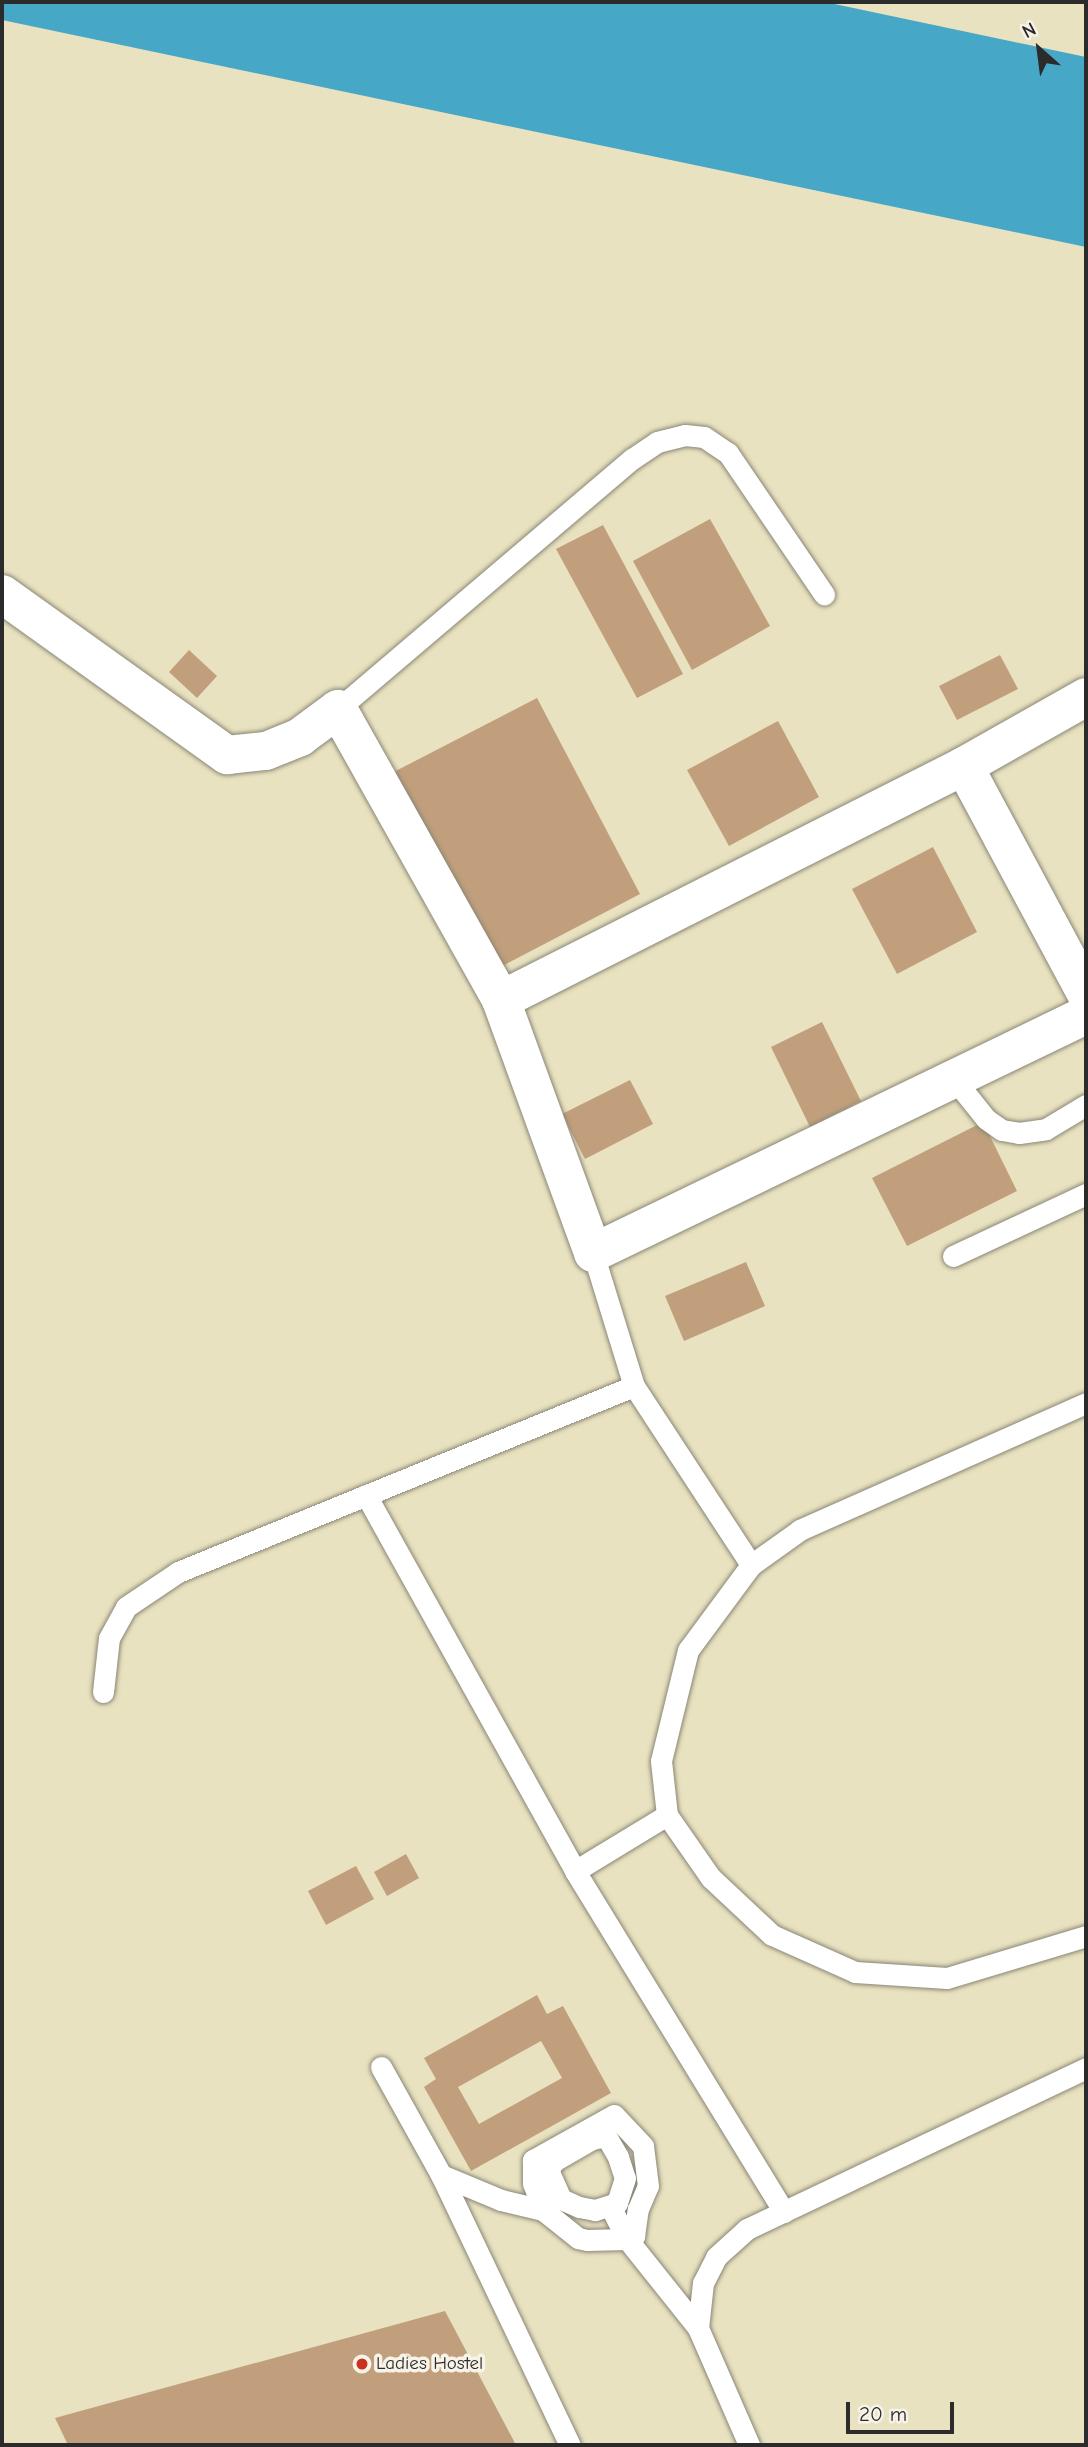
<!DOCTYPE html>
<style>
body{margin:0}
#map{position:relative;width:1088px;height:2447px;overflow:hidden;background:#e8e2c0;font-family:"Comic Neue",sans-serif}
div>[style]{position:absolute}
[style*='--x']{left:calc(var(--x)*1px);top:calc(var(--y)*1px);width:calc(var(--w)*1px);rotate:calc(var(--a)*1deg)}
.water>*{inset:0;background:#47a7c6}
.building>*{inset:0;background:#c19f7c}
.roads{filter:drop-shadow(0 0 2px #8a8676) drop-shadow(0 0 2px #8a8676)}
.service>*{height:21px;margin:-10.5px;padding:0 10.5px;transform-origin:10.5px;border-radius:10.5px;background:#fff}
.minor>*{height:38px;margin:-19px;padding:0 19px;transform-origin:19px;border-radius:19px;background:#fff}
.dots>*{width:19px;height:19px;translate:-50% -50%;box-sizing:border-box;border:4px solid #f7f3e8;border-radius:50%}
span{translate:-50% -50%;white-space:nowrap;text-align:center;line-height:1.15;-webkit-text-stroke:7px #f7f3e8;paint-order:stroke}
.poi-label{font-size:19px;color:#2b2b2b}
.left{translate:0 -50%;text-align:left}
.frame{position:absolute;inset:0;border:4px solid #2b2b2b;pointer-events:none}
.north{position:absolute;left:1004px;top:14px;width:70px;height:70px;-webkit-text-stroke:5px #f7f3e8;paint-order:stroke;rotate:332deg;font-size:19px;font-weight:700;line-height:28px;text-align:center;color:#2b2b2b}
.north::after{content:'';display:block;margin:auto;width:24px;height:32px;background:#2b2b2b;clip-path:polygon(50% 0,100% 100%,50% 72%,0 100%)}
.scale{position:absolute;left:846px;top:2402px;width:108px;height:32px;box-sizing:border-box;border:4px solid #2b2b2b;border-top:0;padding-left:9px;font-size:21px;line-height:24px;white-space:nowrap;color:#2b2b2b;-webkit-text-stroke:5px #f7f3e8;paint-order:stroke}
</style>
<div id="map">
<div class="water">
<div style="clip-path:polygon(2px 2px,825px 2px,1086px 57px,1086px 247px,2px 20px)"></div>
</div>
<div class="building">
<div style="clip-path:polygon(710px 519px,770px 626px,692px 670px,633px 561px)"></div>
<div style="clip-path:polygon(603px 525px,683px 674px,637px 698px,556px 549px)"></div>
<div style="clip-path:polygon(189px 650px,217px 676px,197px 698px,169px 672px)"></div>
<div style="clip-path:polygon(1000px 655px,1018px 689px,957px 720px,939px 686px)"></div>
<div style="clip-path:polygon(537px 698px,640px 894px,489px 973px,386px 776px)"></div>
<div style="clip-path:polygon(778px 721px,819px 797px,729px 846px,687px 770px)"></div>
<div style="clip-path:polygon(933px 847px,977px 932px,897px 974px,852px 889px)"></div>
<div style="clip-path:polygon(822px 1022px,861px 1101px,810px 1127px,771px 1047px)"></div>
<div style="clip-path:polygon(630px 1080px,653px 1124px,585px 1159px,562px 1114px)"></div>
<div style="clip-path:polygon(983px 1122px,1017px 1191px,907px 1246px,872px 1178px)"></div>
<div style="clip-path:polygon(746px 1262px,765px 1306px,684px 1341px,665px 1296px)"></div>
<div style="clip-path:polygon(406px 1854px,419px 1878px,387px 1896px,374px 1872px)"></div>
<div style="clip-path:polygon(356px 1866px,374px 1899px,326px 1925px,308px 1891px)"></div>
<div style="clip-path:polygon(evenodd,537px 1995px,547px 2014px,563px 2006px,611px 2093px,471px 2171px,424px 2087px,436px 2079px,424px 2058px,537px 1995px,541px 2041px,562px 2078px,479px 2124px,458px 2087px,541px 2041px)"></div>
<div style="clip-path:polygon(445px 2311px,516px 2445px,68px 2445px,55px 2418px)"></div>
</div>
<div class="roads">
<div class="service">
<div style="--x:338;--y:709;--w:386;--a:-40.4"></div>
<div style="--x:632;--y:459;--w:30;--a:-34"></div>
<div style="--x:657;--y:442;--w:29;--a:-14"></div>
<div style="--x:685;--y:435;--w:19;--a:6"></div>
<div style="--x:704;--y:437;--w:29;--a:34"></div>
<div style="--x:728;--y:453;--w:171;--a:55.8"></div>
<div style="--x:954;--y:1079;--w:51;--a:51.3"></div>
<div style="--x:986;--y:1119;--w:19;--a:35"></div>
<div style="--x:1002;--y:1130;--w:17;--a:10"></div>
<div style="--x:1019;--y:1133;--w:27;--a:-8"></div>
<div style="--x:1046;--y:1129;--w:47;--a:-31"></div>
<div style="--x:593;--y:1253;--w:139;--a:72.9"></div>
<div style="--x:634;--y:1386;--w:214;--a:56.8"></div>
<div style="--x:953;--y:1256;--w:147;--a:-25"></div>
<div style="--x:1086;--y:1403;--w:313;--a:156.1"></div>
<div style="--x:800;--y:1530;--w:60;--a:144.5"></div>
<div style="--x:751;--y:1565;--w:106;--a:126.5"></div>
<div style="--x:688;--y:1650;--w:114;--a:103.7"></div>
<div style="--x:661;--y:1761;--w:54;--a:83.7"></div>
<div style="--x:667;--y:1815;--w:77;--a:55.1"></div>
<div style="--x:711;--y:1878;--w:83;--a:43.1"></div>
<div style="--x:772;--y:1935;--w:91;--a:24"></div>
<div style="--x:855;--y:1972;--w:92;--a:3.7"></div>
<div style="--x:947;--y:1978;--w:145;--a:-16.8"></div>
<div style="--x:366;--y:1495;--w:430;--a:60.9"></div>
<div style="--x:575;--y:1871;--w:400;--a:58.5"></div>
<div style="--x:103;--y:1692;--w:54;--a:-83.7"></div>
<div style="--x:109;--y:1638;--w:35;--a:-61"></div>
<div style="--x:126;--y:1607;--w:63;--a:-33.9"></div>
<div style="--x:178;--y:1572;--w:492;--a:-22.2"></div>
<div style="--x:575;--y:1871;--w:108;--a:-31.3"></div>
<div style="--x:381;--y:2067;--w:124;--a:60.9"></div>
<div style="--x:441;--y:2175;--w:299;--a:64.5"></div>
<div style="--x:606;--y:2136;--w:24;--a:60"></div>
<div style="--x:618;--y:2157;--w:22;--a:72"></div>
<div style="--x:625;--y:2178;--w:26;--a:108"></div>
<div style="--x:617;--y:2203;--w:23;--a:162"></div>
<div style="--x:595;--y:2210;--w:16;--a:-169"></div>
<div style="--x:579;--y:2207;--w:20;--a:-156"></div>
<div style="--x:561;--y:2199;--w:32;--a:-114"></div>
<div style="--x:548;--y:2170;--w:11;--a:-56"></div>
<div style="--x:554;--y:2161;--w:44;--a:-30.1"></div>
<div style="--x:592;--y:2139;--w:14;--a:-12"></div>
<div style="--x:441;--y:2175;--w:65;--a:22.6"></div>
<div style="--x:501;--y:2200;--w:43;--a:13.4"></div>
<div style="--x:543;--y:2210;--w:45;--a:38.7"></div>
<div style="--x:578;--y:2238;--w:9;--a:13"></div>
<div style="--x:587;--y:2240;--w:40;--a:-1.4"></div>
<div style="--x:627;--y:2239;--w:8;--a:-23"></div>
<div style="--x:634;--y:2236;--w:27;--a:-82"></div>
<div style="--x:638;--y:2209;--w:25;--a:-67"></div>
<div style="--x:648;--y:2186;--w:40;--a:-97.1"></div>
<div style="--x:643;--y:2146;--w:42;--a:-133.1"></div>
<div style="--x:614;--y:2115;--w:93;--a:150.9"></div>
<div style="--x:533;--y:2160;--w:23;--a:90"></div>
<div style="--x:533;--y:2183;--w:29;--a:70"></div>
<div style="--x:610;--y:2206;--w:37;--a:63"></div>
<div style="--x:627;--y:2239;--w:114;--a:51.4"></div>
<div style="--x:698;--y:2328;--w:128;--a:66.4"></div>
<div style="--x:698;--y:2328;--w:45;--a:-83.7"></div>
<div style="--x:703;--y:2283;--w:29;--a:-63"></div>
<div style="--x:716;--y:2257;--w:42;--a:-42.1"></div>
<div style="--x:747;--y:2229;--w:375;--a:-25.4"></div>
</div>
<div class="minor">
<div style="--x:2;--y:594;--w:277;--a:35.6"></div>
<div style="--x:227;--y:755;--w:39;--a:-6"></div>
<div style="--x:266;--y:751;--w:37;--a:-22"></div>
<div style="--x:300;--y:737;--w:47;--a:-36.4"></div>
<div style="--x:338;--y:709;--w:334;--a:60.7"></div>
<div style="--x:501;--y:1000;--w:269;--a:70"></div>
<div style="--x:593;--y:1253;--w:547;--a:-25.77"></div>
<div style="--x:964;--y:766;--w:259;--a:61.8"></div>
<div style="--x:501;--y:1000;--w:519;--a:-26.81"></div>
<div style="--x:964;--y:766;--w:140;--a:-29.5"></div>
</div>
</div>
<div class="dots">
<div style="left:362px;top:2364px;background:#c8321e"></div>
</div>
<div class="poi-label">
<span class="left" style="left:376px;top:2364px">Ladies Hostel</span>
</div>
<div class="frame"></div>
<div class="north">N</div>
<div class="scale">20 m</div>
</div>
